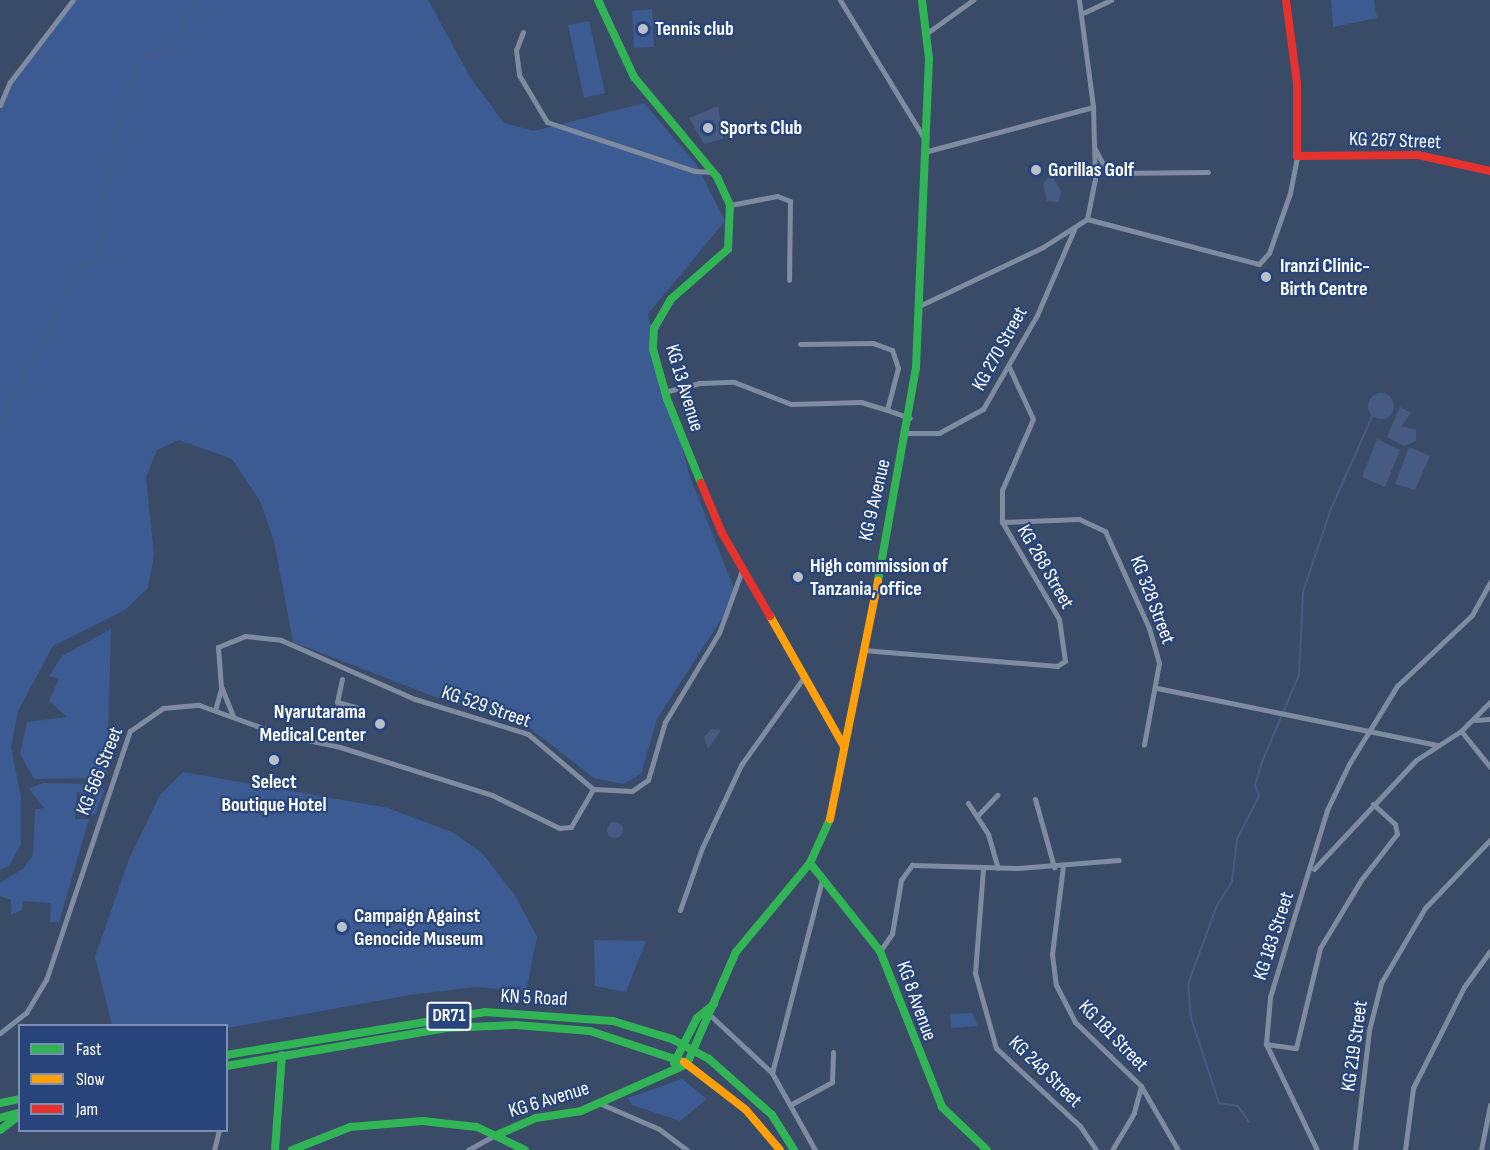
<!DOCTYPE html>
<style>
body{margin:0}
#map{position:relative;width:1490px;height:1150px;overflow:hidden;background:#3a4b68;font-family:"Sofia Sans Condensed",sans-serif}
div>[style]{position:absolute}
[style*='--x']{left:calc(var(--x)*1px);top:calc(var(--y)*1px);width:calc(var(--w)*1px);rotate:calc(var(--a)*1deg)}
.green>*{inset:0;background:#3b5b92}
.water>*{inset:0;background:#455b81}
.round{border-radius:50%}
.stream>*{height:2px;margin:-1px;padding:0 1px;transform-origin:1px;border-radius:1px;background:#455b81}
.street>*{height:5px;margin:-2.5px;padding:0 2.5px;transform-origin:2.5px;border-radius:2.5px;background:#7f8b9f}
.fast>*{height:8px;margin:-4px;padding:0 4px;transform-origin:4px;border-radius:4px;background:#30b455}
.slow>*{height:8px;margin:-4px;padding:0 4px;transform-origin:4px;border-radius:4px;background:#ff9f0a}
.jam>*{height:8px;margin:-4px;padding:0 4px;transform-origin:4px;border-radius:4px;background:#e5322d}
.dots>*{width:16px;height:16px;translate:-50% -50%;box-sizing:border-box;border:3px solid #27457b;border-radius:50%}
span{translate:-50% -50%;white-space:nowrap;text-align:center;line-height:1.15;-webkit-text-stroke:4.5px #27457b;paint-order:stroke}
.shield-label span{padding:2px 4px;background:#27457b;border:2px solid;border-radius:4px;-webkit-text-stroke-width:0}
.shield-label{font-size:18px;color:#fff;font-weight:700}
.poi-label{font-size:20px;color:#fff;font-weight:700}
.left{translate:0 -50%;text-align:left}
.right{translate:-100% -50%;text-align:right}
.street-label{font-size:20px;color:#fff}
.legend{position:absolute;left:18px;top:1024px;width:210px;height:108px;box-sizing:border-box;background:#27457b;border:2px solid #7d8fb0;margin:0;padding:8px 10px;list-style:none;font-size:18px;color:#fff}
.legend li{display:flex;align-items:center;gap:12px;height:30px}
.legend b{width:30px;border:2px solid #7d8fb0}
</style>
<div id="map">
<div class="green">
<div style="clip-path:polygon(71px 0,428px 0,470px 77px,504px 123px,534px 131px,644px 103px,696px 164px,725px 221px,648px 314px,689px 474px,734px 589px,722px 618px,657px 719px,641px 774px,623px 784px,594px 778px,523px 723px,443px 700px,293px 642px,274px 541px,260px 501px,232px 459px,179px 440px,157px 450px,146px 477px,154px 555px,148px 588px,125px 610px,53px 646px,18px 711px,11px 747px,21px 798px,21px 844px,9px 866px,0 870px,0 109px,18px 72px)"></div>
<div style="clip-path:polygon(1331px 0,1374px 0,1377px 18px,1333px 27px)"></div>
<div style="clip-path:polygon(652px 9px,654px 47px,634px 48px,632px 11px)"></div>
<div style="clip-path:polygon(589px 21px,605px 93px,584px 98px,568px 25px)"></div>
<div style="clip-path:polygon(111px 629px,107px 773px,104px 778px,34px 779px,20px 754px,27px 722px,67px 717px,49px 701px,59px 679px,49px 676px,62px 656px)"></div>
<div style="clip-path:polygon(183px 772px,388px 808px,454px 833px,483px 854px,516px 897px,537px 937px,526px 991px,476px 987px,410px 995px,227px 1028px,112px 1025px,95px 957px,129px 859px,160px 795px)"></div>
<div style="clip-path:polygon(43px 783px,94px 784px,104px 790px,96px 814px,91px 815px,94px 796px,77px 792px,75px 819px,89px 819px,59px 922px,50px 922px,51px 903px,23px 901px,22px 910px,11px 915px,11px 900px,0 896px,0 883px,24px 868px,33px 855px,35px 809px,44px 808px,29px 789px)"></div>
<div style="clip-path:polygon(594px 940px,646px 941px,626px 992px,595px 986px)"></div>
<div style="clip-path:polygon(972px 1013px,978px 1026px,951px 1028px,950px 1014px)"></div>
<div style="clip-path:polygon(682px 1079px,707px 1099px,680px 1121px,632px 1105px,628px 1098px)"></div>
</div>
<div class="water">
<div style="clip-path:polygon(718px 106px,723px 139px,704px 144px,689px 118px)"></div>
<div style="clip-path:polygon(1047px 178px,1054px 179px,1061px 191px,1059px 202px,1047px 201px,1043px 184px)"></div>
<div class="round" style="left:1368px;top:393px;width:26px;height:26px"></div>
<div style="clip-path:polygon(1400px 407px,1411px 413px,1401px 427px,1416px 429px,1416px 441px,1404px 446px,1387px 437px)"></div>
<div style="clip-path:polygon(1377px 439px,1400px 450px,1385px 487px,1362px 477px)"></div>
<div style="clip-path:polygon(1409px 447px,1430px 456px,1415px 490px,1395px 484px)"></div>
<div style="clip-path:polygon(711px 729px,721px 730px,708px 749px,704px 737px)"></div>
<div class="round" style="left:607px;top:822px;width:16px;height:16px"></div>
</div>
<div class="stream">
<div style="--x:0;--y:422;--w:178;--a:-62.3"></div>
<div style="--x:83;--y:264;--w:17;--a:-24"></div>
<div style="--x:99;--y:257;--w:30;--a:-76"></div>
<div style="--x:106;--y:228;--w:12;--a:-125"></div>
<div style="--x:99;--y:218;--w:136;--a:-77.7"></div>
<div style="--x:128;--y:85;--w:34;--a:-60"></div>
<div style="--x:145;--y:55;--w:21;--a:-11"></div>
<div style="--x:166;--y:51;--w:61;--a:-57.1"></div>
<div style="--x:1249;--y:1122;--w:19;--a:-125"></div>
<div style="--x:1238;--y:1106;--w:19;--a:-171"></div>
<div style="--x:1219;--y:1103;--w:89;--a:-108.2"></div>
<div style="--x:1191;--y:1018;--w:34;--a:-95"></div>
<div style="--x:1188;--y:984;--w:84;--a:-69.8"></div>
<div style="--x:1217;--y:905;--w:27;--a:-57"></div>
<div style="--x:1232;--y:882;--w:43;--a:-83.4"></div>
<div style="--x:1237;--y:839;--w:48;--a:-62.9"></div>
<div style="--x:1259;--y:796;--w:12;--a:-110"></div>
<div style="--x:1255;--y:785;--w:24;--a:-73"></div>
<div style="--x:1262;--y:762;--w:95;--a:-67"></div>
<div style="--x:1299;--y:675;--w:83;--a:-87.2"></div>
<div style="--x:1303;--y:592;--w:88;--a:-71.4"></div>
<div style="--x:1331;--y:509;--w:104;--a:-66.1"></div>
</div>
<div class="street">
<div style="--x:840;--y:0;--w:162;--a:58.7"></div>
<div style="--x:1079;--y:0;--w:108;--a:82.5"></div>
<div style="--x:1093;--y:107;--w:72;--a:88.4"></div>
<div style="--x:1095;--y:179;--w:41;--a:101.3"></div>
<div style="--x:1083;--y:13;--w:31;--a:-25"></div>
<div style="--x:523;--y:32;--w:19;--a:111"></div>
<div style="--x:516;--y:50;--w:25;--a:83"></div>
<div style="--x:519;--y:75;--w:55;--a:59.2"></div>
<div style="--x:547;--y:122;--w:155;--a:18.4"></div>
<div style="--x:694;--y:171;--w:18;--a:3"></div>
<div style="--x:927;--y:33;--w:57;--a:-35.7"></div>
<div style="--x:0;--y:105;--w:25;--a:-67"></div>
<div style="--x:10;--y:82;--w:103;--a:-52.5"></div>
<div style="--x:1095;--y:149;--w:27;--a:62"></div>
<div style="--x:1108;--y:173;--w:100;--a:-0.6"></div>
<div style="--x:924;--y:152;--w:175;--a:-14.9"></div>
<div style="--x:730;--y:205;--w:48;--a:-10.8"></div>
<div style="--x:777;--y:196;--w:14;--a:21"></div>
<div style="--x:790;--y:201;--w:79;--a:90.7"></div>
<div style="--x:919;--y:306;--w:137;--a:-25.4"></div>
<div style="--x:1043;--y:247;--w:52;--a:-32.5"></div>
<div style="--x:1087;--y:219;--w:178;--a:14.7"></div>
<div style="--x:1259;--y:264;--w:15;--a:-48"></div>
<div style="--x:1269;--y:253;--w:64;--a:-70.7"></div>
<div style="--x:1290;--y:193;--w:38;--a:-79"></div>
<div style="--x:664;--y:392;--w:36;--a:-14"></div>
<div style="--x:699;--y:383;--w:35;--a:-2"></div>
<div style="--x:734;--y:382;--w:61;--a:21.1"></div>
<div style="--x:791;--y:404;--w:70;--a:-1.6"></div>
<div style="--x:861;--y:402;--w:27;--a:17"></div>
<div style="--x:887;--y:410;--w:43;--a:-75.3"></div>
<div style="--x:898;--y:368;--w:19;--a:-108"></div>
<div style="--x:892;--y:350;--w:20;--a:-160"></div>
<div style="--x:873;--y:343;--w:73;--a:179.2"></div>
<div style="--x:887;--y:410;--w:24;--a:19"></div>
<div style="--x:908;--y:433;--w:31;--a:0"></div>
<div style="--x:939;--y:433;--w:50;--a:-28.6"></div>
<div style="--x:983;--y:409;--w:108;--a:-60.1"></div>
<div style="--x:1037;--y:315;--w:96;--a:-66.6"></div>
<div style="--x:1002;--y:522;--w:77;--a:-2.2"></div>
<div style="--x:1079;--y:519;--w:29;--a:25"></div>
<div style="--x:1105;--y:531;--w:107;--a:65.6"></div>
<div style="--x:1149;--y:628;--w:36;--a:74"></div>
<div style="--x:1159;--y:663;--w:83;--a:100.4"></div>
<div style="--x:863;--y:650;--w:195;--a:4.7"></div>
<div style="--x:1057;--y:666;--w:9;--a:-32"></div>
<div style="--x:1065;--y:661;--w:42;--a:-98.1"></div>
<div style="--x:1059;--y:619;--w:113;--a:-120.4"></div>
<div style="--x:1002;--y:522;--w:32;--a:-90"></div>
<div style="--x:1002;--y:490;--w:77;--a:-66.4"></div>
<div style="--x:1033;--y:419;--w:57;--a:-114.8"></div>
<div style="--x:342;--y:679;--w:24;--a:102"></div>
<div style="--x:337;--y:702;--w:20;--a:15"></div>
<div style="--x:1157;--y:688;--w:287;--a:11.5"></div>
<div style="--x:215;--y:710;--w:22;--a:-74"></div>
<div style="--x:233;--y:716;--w:31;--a:-112"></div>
<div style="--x:221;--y:687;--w:40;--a:-94.3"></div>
<div style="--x:218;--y:647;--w:29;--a:-22"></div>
<div style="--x:245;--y:636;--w:36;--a:6"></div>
<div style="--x:281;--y:640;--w:146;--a:23.8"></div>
<div style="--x:415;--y:699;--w:118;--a:17.2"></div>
<div style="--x:528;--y:734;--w:85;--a:40.2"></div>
<div style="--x:593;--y:789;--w:39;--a:3"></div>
<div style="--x:632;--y:791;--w:19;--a:-35"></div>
<div style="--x:648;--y:780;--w:60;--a:-73.7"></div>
<div style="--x:665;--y:722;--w:104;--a:-58.8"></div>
<div style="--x:719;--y:633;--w:67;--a:-69.9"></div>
<div style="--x:1475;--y:720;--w:15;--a:-4"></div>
<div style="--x:1461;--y:731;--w:46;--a:51.1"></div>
<div style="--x:1035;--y:799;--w:71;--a:74.4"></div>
<div style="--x:968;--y:803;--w:37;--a:57"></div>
<div style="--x:988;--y:834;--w:35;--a:74"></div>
<div style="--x:978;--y:815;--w:28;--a:-46"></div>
<div style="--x:1063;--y:866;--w:89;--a:97.1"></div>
<div style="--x:1052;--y:954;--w:31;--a:83"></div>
<div style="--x:1056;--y:985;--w:42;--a:62.8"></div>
<div style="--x:1075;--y:1022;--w:92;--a:44.1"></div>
<div style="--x:1141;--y:1086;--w:28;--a:105"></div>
<div style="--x:1134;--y:1113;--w:43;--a:120.7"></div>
<div style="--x:983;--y:869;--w:104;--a:94.4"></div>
<div style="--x:975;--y:973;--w:78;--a:74.4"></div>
<div style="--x:996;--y:1048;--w:115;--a:42.9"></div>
<div style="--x:1080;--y:1126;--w:29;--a:56"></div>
<div style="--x:1314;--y:869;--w:149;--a:-46.9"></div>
<div style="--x:1416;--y:760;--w:54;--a:-32.8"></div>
<div style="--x:1461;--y:731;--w:41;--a:-45"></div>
<div style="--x:680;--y:910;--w:66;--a:-70.5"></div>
<div style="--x:702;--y:848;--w:92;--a:-64.8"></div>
<div style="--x:741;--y:765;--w:108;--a:-54.4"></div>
<div style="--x:880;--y:951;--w:21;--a:-55"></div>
<div style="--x:892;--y:934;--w:55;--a:-80.5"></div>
<div style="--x:901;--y:880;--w:19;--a:-54"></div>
<div style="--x:912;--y:865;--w:106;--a:1.6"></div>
<div style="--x:1018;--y:868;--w:101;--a:-4.5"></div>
<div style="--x:712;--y:1017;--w:82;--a:43"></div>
<div style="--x:772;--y:1073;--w:88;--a:60.8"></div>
<div style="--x:0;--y:1033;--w:33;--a:-38"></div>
<div style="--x:26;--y:1013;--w:39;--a:-59"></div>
<div style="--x:46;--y:980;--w:263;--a:-71.4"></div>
<div style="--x:130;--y:731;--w:40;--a:-34.9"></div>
<div style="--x:163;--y:708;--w:36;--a:-5"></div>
<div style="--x:199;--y:705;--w:85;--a:19.9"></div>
<div style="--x:279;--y:734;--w:62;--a:12"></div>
<div style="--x:340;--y:747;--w:159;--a:17.5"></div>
<div style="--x:492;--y:795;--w:75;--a:26.2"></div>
<div style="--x:559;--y:828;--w:12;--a:-5"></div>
<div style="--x:571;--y:827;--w:44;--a:-59.9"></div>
<div style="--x:1266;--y:1044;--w:30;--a:8"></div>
<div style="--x:1296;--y:1048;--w:103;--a:-76.5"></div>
<div style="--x:1320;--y:948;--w:79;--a:-58.9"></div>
<div style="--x:1361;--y:880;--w:58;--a:-52"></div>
<div style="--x:1397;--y:834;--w:10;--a:-101"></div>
<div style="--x:1395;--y:824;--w:30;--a:-138"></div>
<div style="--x:772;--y:1073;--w:200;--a:-75.5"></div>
<div style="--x:1141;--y:1086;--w:74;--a:60"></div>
<div style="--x:599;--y:1103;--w:65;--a:23.4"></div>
<div style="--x:659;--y:1129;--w:35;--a:37"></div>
<div style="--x:790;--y:1105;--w:48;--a:-28.7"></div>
<div style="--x:832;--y:1082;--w:30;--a:-88"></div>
<div style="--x:214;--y:1150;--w:21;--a:-76"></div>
<div style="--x:468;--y:1150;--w:31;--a:-29"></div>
<div style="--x:1317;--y:1150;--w:118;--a:-115.7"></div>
<div style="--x:1266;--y:1044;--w:47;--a:-85.1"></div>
<div style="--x:1270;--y:997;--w:76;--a:-73.2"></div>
<div style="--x:1292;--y:924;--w:119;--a:-72.9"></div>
<div style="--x:1327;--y:810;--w:51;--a:-64.4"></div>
<div style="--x:1349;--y:764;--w:92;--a:-58.4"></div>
<div style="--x:1397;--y:686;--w:103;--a:-43.4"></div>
<div style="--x:1472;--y:615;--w:38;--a:-61"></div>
<div style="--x:1355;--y:1150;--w:121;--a:-83.3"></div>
<div style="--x:1369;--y:1030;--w:49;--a:-75.7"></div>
<div style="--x:1381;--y:983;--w:87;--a:-59.6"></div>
<div style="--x:1425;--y:908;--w:94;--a:-46.3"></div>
<div style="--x:1405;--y:1150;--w:63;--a:-82.6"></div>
<div style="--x:1413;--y:1088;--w:113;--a:-63.2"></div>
<div style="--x:1464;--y:987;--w:44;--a:-54.2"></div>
<div style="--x:1481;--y:1150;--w:46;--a:-78.7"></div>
</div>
<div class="fast">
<div style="--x:598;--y:0;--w:85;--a:64.9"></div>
<div style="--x:634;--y:77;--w:130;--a:50.3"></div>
<div style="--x:717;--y:177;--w:31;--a:65"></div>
<div style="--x:730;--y:205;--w:44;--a:92.6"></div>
<div style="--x:728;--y:249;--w:76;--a:138.7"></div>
<div style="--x:671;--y:299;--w:34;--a:120"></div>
<div style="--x:654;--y:328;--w:21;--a:93"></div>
<div style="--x:653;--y:349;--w:52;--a:74.4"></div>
<div style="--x:667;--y:399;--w:91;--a:68"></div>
<div style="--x:878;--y:581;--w:216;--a:-79.9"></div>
<div style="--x:916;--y:368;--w:309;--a:-87.6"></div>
<div style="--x:929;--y:59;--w:59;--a:-96.8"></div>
<div style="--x:810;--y:863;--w:112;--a:51.5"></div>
<div style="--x:880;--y:951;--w:168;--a:68.3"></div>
<div style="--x:942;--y:1107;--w:62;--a:43.7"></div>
<div style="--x:226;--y:1055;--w:263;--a:-9.4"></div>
<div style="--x:485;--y:1012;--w:128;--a:4"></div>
<div style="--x:613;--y:1021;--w:62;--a:17"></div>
<div style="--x:672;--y:1039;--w:42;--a:28.4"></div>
<div style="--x:709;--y:1059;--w:84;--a:41.6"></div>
<div style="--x:772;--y:1115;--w:41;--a:57.8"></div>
<div style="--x:674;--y:1063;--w:51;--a:-62.9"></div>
<div style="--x:697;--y:1018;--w:22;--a:-39"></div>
<div style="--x:226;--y:1066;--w:222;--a:-9.8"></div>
<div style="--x:445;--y:1028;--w:71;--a:-2.4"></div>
<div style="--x:516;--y:1025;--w:74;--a:4.6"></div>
<div style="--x:590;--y:1031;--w:99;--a:18.3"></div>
<div style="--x:0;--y:1103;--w:20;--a:-11"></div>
<div style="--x:0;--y:1118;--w:18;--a:-16"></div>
<div style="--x:0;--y:1130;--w:25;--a:-37"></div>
<div style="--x:499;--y:1134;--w:40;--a:-23.4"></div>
<div style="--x:536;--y:1118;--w:46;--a:-8.8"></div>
<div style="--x:581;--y:1111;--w:116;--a:-23.9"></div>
<div style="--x:687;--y:1064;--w:122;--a:-66.4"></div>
<div style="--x:736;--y:952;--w:116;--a:-50.3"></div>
<div style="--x:810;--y:863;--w:48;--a:-65.6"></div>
<div style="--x:275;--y:1150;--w:95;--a:-85.8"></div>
<div style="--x:292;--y:1150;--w:62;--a:-21.6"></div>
<div style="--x:350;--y:1127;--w:73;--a:-4.7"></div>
<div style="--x:423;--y:1121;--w:54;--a:6.3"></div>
<div style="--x:477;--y:1127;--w:53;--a:25.6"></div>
</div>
<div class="slow">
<div style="--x:770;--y:616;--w:150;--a:60.4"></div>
<div style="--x:830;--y:819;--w:243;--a:-78.6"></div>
<div style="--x:684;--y:1062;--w:78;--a:37.7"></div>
<div style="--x:746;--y:1110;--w:52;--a:49.6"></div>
</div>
<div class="jam">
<div style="--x:1286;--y:0;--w:84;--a:82.5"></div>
<div style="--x:1297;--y:83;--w:73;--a:90"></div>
<div style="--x:1297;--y:156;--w:121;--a:-0.5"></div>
<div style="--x:1418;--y:155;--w:74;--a:12.5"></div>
<div style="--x:701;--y:483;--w:54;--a:67.2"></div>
<div style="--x:722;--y:533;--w:96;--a:60"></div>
</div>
<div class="dots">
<div style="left:643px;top:29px;background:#bac0ca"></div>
<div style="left:708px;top:128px;background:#bac0ca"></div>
<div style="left:1036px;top:170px;background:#bac0ca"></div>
<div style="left:1266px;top:277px;background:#bac0ca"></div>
<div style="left:798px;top:577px;background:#bac0ca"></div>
<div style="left:380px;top:724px;background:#bac0ca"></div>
<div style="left:274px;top:760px;background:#bac0ca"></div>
<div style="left:342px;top:927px;background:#bac0ca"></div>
</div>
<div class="shield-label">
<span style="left:449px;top:1016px">DR71</span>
</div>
<div class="poi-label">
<span class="left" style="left:655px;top:29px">Tennis club</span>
<span class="left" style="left:720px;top:128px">Sports Club</span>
<span class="left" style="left:1048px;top:170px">Gorillas Golf</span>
<span class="left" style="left:1280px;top:278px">Iranzi Clinic-<br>Birth Centre</span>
<span class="left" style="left:810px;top:578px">High commission of<br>Tanzania, office</span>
<span class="right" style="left:366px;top:724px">Nyarutarama<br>Medical Center</span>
<span style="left:274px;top:794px">Select<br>Boutique Hotel</span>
<span class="left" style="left:354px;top:928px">Campaign Against<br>Genocide Museum</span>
</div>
<div class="street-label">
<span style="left:1395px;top:141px;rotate:2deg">KG 267 Street</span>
<span style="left:1000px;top:349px;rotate:-61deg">KG 270 Street</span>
<span style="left:684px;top:388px;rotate:73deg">KG 13 Avenue</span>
<span style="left:875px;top:500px;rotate:-77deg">KG 9 Avenue</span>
<span style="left:1045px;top:567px;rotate:60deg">KG 268 Street</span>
<span style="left:1152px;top:600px;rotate:69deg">KG 328 Street</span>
<span style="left:486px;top:707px;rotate:19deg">KG 529 Street</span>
<span style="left:100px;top:771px;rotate:-68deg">KG 566 Street</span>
<span style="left:1274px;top:936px;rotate:-72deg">KG 183 Street</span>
<span style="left:534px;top:998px;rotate:3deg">KN 5 Road</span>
<span style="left:916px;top:1001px;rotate:70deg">KG 8 Avenue</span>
<span style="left:1113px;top:1036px;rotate:46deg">KG 181 Street</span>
<span style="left:1355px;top:1046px;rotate:-82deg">KG 219 Street</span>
<span style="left:1045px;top:1072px;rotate:44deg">KG 248 Street</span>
<span style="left:549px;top:1100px;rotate:-17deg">KG 6 Avenue</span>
</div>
<ul class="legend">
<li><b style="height:8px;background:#30b455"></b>Fast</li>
<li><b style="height:8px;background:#ff9f0a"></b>Slow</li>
<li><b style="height:8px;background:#e5322d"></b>Jam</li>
</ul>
</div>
